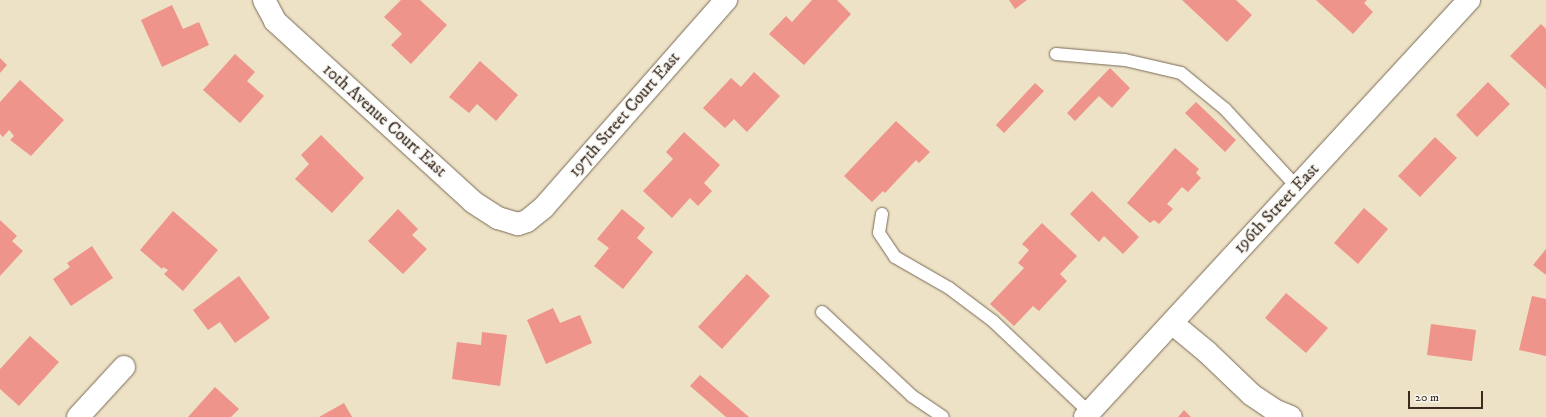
<!DOCTYPE html>
<style>
body{margin:0}
#map{position:relative;width:1546px;height:417px;overflow:hidden;background:#ede2c5;font-family:"IM FELL DW Pica",serif}
div>[style]{position:absolute}
[style*='--x']{left:calc(var(--x)*1px);top:calc(var(--y)*1px);width:calc(var(--w)*1px);rotate:calc(var(--a)*1deg)}
.building>*{inset:0;background:#ee948a}
.roads{filter:drop-shadow(0 0 1px #796a58) drop-shadow(0 0 1px #796a58)}
.lane>*{height:12px;margin:-6px;padding:0 6px;transform-origin:6px;border-radius:6px;background:#fff}
.street>*{height:22px;margin:-11px;padding:0 11px;transform-origin:11px;border-radius:11px;background:#fff}
span{translate:-50% -50%;white-space:nowrap;text-align:center;line-height:1.15;-webkit-text-stroke:3px #f6f6f2;paint-order:stroke}
.street-label{font-size:17px;color:#3b2a1e}
.scale{position:absolute;left:1408px;top:391px;width:75px;height:18px;box-sizing:border-box;border:2px solid #3b2a1e;border-top:0;padding-left:5px;font-size:12px;line-height:14px;white-space:nowrap;color:#3b2a1e;-webkit-text-stroke:3px #f6f6f2;paint-order:stroke}
</style>
<div id="map">
<div class="building">
<div style="clip-path:polygon(401px 0,420px 0,447px 25px,411px 64px,391px 45px,402px 34px,384px 17px)"></div>
<div style="clip-path:polygon(812px 0,837px 0,851px 14px,804px 65px,769px 34px,786px 16px,792px 22px)"></div>
<div style="clip-path:polygon(1009px 0,1027px 0,1015px 9px)"></div>
<div style="clip-path:polygon(1182px 0,1236px 0,1252px 15px,1227px 42px)"></div>
<div style="clip-path:polygon(1316px 0,1367px 0,1364px 3px,1373px 12px,1353px 34px)"></div>
<div style="clip-path:polygon(172px 5px,183px 29px,199px 22px,209px 45px,162px 67px,141px 20px)"></div>
<div style="clip-path:polygon(1541px 24px,1546px 29px,1546px 89px,1510px 56px)"></div>
<div style="clip-path:polygon(235px 54px,255px 72px,247px 81px,264px 96px,240px 123px,203px 90px)"></div>
<div style="clip-path:polygon(0 58px,7px 65px,0 73px)"></div>
<div style="clip-path:polygon(480px 61px,518px 95px,496px 121px,477px 104px,469px 113px,449px 97px)"></div>
<div style="clip-path:polygon(1110px 68px,1130px 88px,1112px 108px,1099px 96px,1075px 121px,1067px 113px)"></div>
<div style="clip-path:polygon(754px 72px,780px 96px,747px 132px,734px 119px,725px 128px,703px 108px,731px 78px,741px 87px)"></div>
<div style="clip-path:polygon(20px 80px,64px 120px,31px 156px,10px 140px,14px 136px,9px 130px,3px 137px,0 134px,0 102px)"></div>
<div style="clip-path:polygon(1488px 82px,1510px 104px,1477px 137px,1456px 115px)"></div>
<div style="clip-path:polygon(1035px 83px,1044px 91px,1004px 133px,996px 125px)"></div>
<div style="clip-path:polygon(1196px 102px,1236px 140px,1225px 152px,1185px 113px)"></div>
<div style="clip-path:polygon(896px 121px,930px 152px,919px 163px,916px 160px,885px 193px,883px 191px,872px 202px,844px 176px)"></div>
<div style="clip-path:polygon(684px 132px,720px 165px,704px 183px,712px 191px,698px 206px,690px 198px,672px 218px,643px 191px,673px 159px,666px 152px)"></div>
<div style="clip-path:polygon(321px 135px,364px 178px,332px 213px,295px 179px,309px 164px,301px 155px)"></div>
<div style="clip-path:polygon(1435px 137px,1457px 158px,1420px 197px,1398px 176px)"></div>
<div style="clip-path:polygon(1175px 148px,1199px 169px,1196px 173px,1201px 178px,1188px 192px,1182px 187px,1167px 204px,1173px 209px,1159px 224px,1154px 220px,1150px 223px,1127px 203px)"></div>
<div style="clip-path:polygon(1092px 191px,1139px 237px,1123px 254px,1104px 236px,1099px 242px,1070px 214px)"></div>
<div style="clip-path:polygon(1364px 208px,1388px 229px,1358px 264px,1334px 243px)"></div>
<div style="clip-path:polygon(398px 209px,418px 229px,412px 235px,427px 249px,403px 274px,368px 241px)"></div>
<div style="clip-path:polygon(622px 209px,645px 228px,637px 238px,653px 252px,623px 289px,594px 266px,609px 248px,597px 239px)"></div>
<div style="clip-path:polygon(173px 211px,218px 250px,183px 291px,164px 274px,168px 270px,163px 267px,162px 269px,140px 250px)"></div>
<div style="clip-path:polygon(0 220px,17px 236px,12px 241px,23px 251px,0 276px)"></div>
<div style="clip-path:polygon(1042px 223px,1077px 256px,1060px 274px,1067px 281px,1039px 311px,1033px 306px,1014px 326px,990px 304px,1024px 268px,1018px 263px,1029px 250px,1022px 244px)"></div>
<div style="clip-path:polygon(92px 246px,113px 278px,71px 306px,53px 279px,70px 267px,67px 263px)"></div>
<div style="clip-path:polygon(1546px 249px,1546px 275px,1533px 265px)"></div>
<div style="clip-path:polygon(747px 274px,770px 296px,722px 349px,698px 327px)"></div>
<div style="clip-path:polygon(239px 276px,270px 318px,235px 343px,220px 322px,208px 330px,193px 310px)"></div>
<div style="clip-path:polygon(1286px 293px,1328px 328px,1306px 353px,1265px 318px)"></div>
<div style="clip-path:polygon(1532px 296px,1546px 299px,1546px 356px,1519px 350px)"></div>
<div style="clip-path:polygon(553px 308px,560px 323px,580px 315px,592px 343px,546px 364px,527px 320px)"></div>
<div style="clip-path:polygon(1431px 324px,1476px 330px,1472px 361px,1427px 355px)"></div>
<div style="clip-path:polygon(482px 332px,507px 335px,500px 386px,452px 379px,457px 342px,481px 345px)"></div>
<div style="clip-path:polygon(30px 336px,59px 362px,19px 406px,0 389px,0 369px)"></div>
<div style="clip-path:polygon(700px 375px,749px 417px,726px 417px,690px 386px)"></div>
<div style="clip-path:polygon(215px 387px,239px 409px,231px 417px,188px 417px)"></div>
<div style="clip-path:polygon(344px 403px,352px 417px,319px 417px)"></div>
<div style="clip-path:polygon(1184px 410px,1191px 417px,1178px 417px)"></div>
</div>
<div class="roads">
<div class="lane">
<div style="--x:1056;--y:54;--w:69;--a:5"></div>
<div style="--x:1125;--y:60;--w:57;--a:13.1"></div>
<div style="--x:1181;--y:73;--w:57;--a:39.3"></div>
<div style="--x:1225;--y:109;--w:106;--a:47.3"></div>
<div style="--x:882;--y:214;--w:19;--a:99"></div>
<div style="--x:879;--y:233;--w:29;--a:56"></div>
<div style="--x:895;--y:257;--w:62;--a:29.9"></div>
<div style="--x:949;--y:288;--w:55;--a:36.9"></div>
<div style="--x:993;--y:321;--w:132;--a:43.5"></div>
<div style="--x:822;--y:312;--w:123;--a:43"></div>
<div style="--x:912;--y:396;--w:37;--a:34"></div>
</div>
<div class="street">
<div style="--x:264;--y:0;--w:24;--a:62"></div>
<div style="--x:275;--y:21;--w:268;--a:42.4"></div>
<div style="--x:473;--y:202;--w:30;--a:33"></div>
<div style="--x:498;--y:218;--w:21;--a:17"></div>
<div style="--x:518;--y:224;--w:9;--a:-18"></div>
<div style="--x:527;--y:221;--w:22;--a:-39"></div>
<div style="--x:544;--y:207;--w:276;--a:-48.7"></div>
<div style="--x:1172;--y:323;--w:45;--a:39.6"></div>
<div style="--x:1207;--y:352;--w:62;--a:43.7"></div>
<div style="--x:1252;--y:395;--w:29;--a:34"></div>
<div style="--x:1276;--y:411;--w:16;--a:22"></div>
<div style="--x:78;--y:417;--w:68;--a:-47.4"></div>
<div style="--x:1085;--y:417;--w:567;--a:-47.36"></div>
</div>
</div>
<div class="street-label">
<span style="left:625px;top:115px;rotate:-49deg">197th Street Court East</span>
<span style="left:384px;top:121px;rotate:42deg">10th Avenue Court East</span>
<span style="left:1277px;top:209px;rotate:-47deg">196th Street East</span>
</div>
<div class="scale">20 m</div>
</div>
